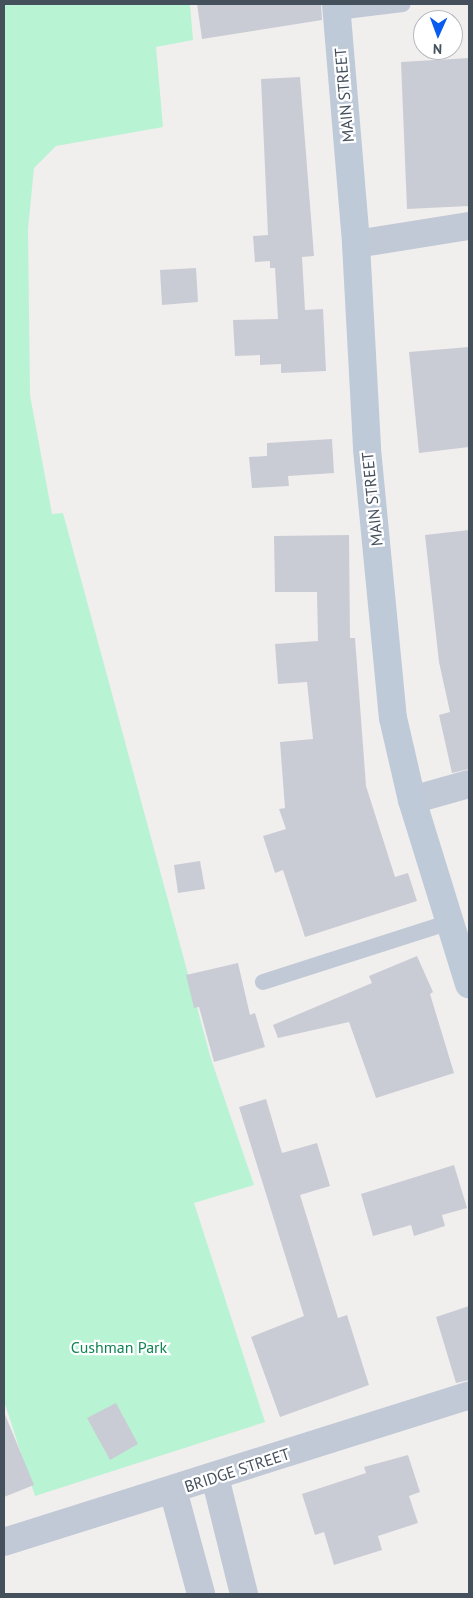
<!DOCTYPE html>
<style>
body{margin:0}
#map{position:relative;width:473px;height:1598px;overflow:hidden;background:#f1eeee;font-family:"PT Sans",sans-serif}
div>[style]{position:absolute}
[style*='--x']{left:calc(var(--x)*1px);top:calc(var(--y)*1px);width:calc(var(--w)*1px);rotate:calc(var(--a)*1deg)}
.green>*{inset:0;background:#b8f3d3}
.building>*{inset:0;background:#caccd5}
.lane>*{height:16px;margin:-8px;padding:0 8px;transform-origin:8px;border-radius:8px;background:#c0c9d5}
.street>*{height:28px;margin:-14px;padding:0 14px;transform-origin:14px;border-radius:14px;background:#c0c9d5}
.secondary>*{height:28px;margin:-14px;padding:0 14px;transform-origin:14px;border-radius:14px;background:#bfcad9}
span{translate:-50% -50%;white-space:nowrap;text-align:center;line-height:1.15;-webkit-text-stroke:4.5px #fff;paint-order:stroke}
.street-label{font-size:16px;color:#45505d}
.park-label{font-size:16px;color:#0f8553}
.frame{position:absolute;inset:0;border:5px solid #45505d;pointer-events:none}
.north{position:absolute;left:413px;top:10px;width:50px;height:50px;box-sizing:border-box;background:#fff;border:1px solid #b5b9be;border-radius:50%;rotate:182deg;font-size:14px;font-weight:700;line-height:20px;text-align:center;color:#45505d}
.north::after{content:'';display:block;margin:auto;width:18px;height:22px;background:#095cf0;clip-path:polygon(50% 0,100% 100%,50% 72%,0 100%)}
</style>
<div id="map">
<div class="green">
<div style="clip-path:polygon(4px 4px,190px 4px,193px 40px,156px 47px,163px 127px,56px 146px,34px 168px,28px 229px,30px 395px,52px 514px,63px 513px,211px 1059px,254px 1185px,194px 1203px,265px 1422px,35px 1496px,4px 1401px)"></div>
</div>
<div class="building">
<div style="clip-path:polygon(197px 4px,321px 4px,322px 20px,202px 39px)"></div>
<div style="clip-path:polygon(469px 58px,469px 206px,407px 209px,401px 62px)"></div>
<div style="clip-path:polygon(300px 77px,314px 256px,302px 257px,305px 310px,323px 309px,326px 371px,281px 373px,281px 364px,260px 365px,260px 355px,235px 356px,233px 320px,278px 319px,275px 268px,270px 268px,270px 261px,255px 262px,253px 236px,268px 235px,261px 79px)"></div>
<div style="clip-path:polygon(196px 268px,198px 302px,162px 305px,160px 270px)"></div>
<div style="clip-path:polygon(469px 347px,469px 447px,419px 453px,409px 352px)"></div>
<div style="clip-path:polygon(332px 439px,334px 473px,288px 476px,289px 486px,252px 488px,249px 457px,267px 456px,267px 443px)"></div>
<div style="clip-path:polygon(469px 530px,469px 769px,452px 773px,439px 715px,450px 712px,439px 662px,425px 535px)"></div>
<div style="clip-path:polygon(349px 535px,350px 638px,355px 638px,366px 786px,395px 877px,408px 873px,417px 901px,305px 937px,283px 870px,275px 873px,263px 836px,286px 829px,279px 809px,285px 808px,280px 742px,313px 739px,307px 682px,278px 684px,275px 644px,318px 641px,317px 592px,275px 592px,274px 536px)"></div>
<div style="clip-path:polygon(200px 861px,205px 889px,178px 893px,174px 865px)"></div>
<div style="clip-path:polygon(417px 956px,433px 992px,430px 994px,454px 1073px,376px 1098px,349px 1022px,278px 1038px,273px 1025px,372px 983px,369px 976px)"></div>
<div style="clip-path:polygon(238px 963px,250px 1015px,255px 1013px,265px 1047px,214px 1062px,199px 1007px,194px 1008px,186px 975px)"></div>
<div style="clip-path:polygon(266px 1099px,282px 1153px,317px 1143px,330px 1186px,300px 1195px,338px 1318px,347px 1315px,369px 1385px,280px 1417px,251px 1337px,304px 1316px,239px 1107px)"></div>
<div style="clip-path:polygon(454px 1165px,467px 1208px,442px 1215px,445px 1226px,414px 1236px,411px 1225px,373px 1236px,361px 1194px)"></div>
<div style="clip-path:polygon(469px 1306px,469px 1380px,456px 1383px,436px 1317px)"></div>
<div style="clip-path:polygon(116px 1403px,138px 1444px,110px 1460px,87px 1418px)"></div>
<div style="clip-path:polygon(4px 1412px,34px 1485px,4px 1497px)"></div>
<div style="clip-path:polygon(408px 1455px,420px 1492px,409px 1496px,418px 1523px,378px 1536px,382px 1550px,334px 1565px,324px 1532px,315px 1535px,302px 1494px,366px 1473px,364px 1467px)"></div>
</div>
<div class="lane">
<div style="--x:337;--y:12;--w:66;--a:-6.9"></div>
<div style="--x:263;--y:982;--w:196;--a:-17.8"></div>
</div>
<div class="street">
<div style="--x:356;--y:244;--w:114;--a:-9.1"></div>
<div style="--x:412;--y:800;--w:59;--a:-15.7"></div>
<div style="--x:215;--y:1477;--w:121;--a:76.1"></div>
<div style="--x:173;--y:1490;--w:108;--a:74.9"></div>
<div style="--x:4;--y:1542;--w:488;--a:-17.5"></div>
</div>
<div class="secondary">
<div style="--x:336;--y:4;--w:241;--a:85.2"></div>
<div style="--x:356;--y:244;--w:205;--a:86.9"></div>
<div style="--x:367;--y:449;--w:270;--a:84.5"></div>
<div style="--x:393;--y:718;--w:84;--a:77"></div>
<div style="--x:412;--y:800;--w:193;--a:72.8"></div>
</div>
<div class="street-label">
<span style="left:344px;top:95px;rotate:-95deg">MAIN STREET</span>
<span style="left:372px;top:499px;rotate:-96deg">MAIN STREET</span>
<span style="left:237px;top:1470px;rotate:-18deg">BRIDGE STREET</span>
</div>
<div class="park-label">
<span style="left:119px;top:1347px">Cushman Park</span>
</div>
<div class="frame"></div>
<div class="north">N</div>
</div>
